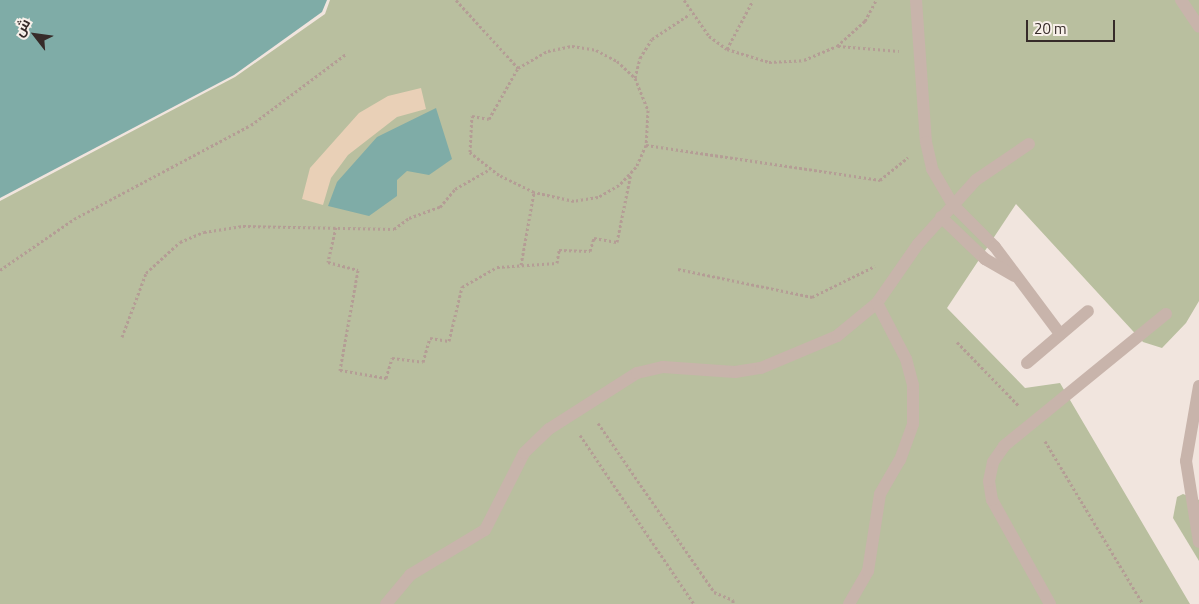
<!DOCTYPE html>
<meta charset="utf-8">
<style>
body{margin:0}
#map{position:relative;width:1199px;height:604px;overflow:hidden;background:#f1e5de;font-family:"Titillium Web",Cairo,sans-serif}
div>[style]{position:absolute}
[style*='--x']{left:calc(var(--x)*1px);top:calc(var(--y)*1px);width:calc(var(--w)*1px);rotate:calc(var(--a)*1deg)}
.green>*{inset:0;background:#b9bf9f}
.sand>*{inset:0;background:#e9d0b7}
.water>*{inset:0;background:#7faca7}
.path>*{height:3px;margin-top:-1.5px;transform-origin:0;background:repeating-linear-gradient(90deg,#b49d95 0 2.5px,transparent 0 5px)}
.minor>*{height:12px;margin:-6px;padding:0 6px;transform-origin:6px;border-radius:6px;background:#c8b4ab}
span{translate:-50% -50%;white-space:nowrap;text-align:center;line-height:1.15;-webkit-text-stroke:4.5px #f8f0ea;paint-order:stroke}
.north{position:absolute;left:10px;top:10px;width:50px;height:50px;-webkit-text-stroke:4px #f8f0ea;paint-order:stroke;rotate:300deg;font-size:14px;font-weight:700;line-height:20px;text-align:center;color:#362b29}
.north::after{content:'';display:block;margin:auto;width:18px;height:22px;background:#362b29;clip-path:polygon(50% 0,100% 100%,50% 72%,0 100%)}
.scale{position:absolute;left:1026px;top:20px;width:89px;height:22px;box-sizing:border-box;border:2px solid #362b29;border-top:0;padding-left:6px;font-size:15px;line-height:18px;white-space:nowrap;color:#362b29;-webkit-text-stroke:4px #f8f0ea;paint-order:stroke}
</style>
<div id="map">
<div class="green">
<div style="clip-path:polygon(330px 0,1199px 0,1199px 301px,1186px 323px,1162px 348px,1143px 342px,1016px 204px,947px 308px,1025px 388px,1060px 383px,1190px 604px,0 604px,0 201px,235px 77px,325px 14px)"></div>
<div style="clip-path:polygon(1183px 494px,1199px 500px,1199px 561px,1173px 518px,1177px 497px)"></div>
</div>
<div class="sand">
<div style="clip-path:polygon(421px 88px,426px 109px,397px 117px,348px 155px,331px 178px,323px 205px,302px 199px,310px 168px,359px 113px,388px 96px)"></div>
</div>
<div class="water">
<div style="clip-path:polygon(0 0,327px 0,322px 12px,234px 75px,0 198px)"></div>
<div style="clip-path:polygon(436px 108px,452px 159px,429px 175px,407px 171px,397px 180px,397px 196px,369px 216px,328px 206px,337px 182px,377px 137px)"></div>
</div>
<div class="path">
<div style="--x:456;--y:0;--w:92;--a:47.6"></div>
<div style="--x:684;--y:0;--w:44;--a:55.2"></div>
<div style="--x:709;--y:36;--w:22;--a:36"></div>
<div style="--x:727;--y:49;--w:44;--a:17.2"></div>
<div style="--x:769;--y:62;--w:35;--a:-3"></div>
<div style="--x:804;--y:60;--w:36;--a:-23"></div>
<div style="--x:837;--y:46;--w:38;--a:-42"></div>
<div style="--x:865;--y:21;--w:24;--a:-62"></div>
<div style="--x:572;--y:46;--w:24;--a:9"></div>
<div style="--x:596;--y:50;--w:24;--a:28"></div>
<div style="--x:617;--y:61;--w:25;--a:43"></div>
<div style="--x:635;--y:78;--w:35;--a:68"></div>
<div style="--x:648;--y:110;--w:35;--a:93"></div>
<div style="--x:646;--y:145;--w:24;--a:114"></div>
<div style="--x:636;--y:167;--w:25;--a:133"></div>
<div style="--x:619;--y:185;--w:24;--a:150"></div>
<div style="--x:598;--y:197;--w:24;--a:171"></div>
<div style="--x:574;--y:201;--w:41;--a:-167.3"></div>
<div style="--x:534;--y:192;--w:39;--a:-154"></div>
<div style="--x:499;--y:175;--w:37;--a:-142"></div>
<div style="--x:470;--y:152;--w:36;--a:-87"></div>
<div style="--x:472;--y:116;--w:17;--a:10"></div>
<div style="--x:489;--y:119;--w:59;--a:-60.4"></div>
<div style="--x:518;--y:68;--w:34;--a:-30"></div>
<div style="--x:548;--y:51;--w:25;--a:-12"></div>
<div style="--x:838;--y:46;--w:61;--a:4.7"></div>
<div style="--x:727;--y:49;--w:55;--a:-62"></div>
<div style="--x:635;--y:78;--w:21;--a:-76"></div>
<div style="--x:640;--y:58;--w:22;--a:-58"></div>
<div style="--x:652;--y:39;--w:45;--a:-33.3"></div>
<div style="--x:646;--y:145;--w:237;--a:8.5"></div>
<div style="--x:880;--y:180;--w:36;--a:-39"></div>
<div style="--x:336;--y:227;--w:36;--a:103"></div>
<div style="--x:328;--y:262;--w:31;--a:15"></div>
<div style="--x:358;--y:270;--w:102;--a:100.2"></div>
<div style="--x:340;--y:370;--w:47;--a:9.9"></div>
<div style="--x:386;--y:378;--w:21;--a:-73"></div>
<div style="--x:392;--y:358;--w:31;--a:7"></div>
<div style="--x:423;--y:362;--w:25;--a:-74"></div>
<div style="--x:430;--y:338;--w:19;--a:9"></div>
<div style="--x:449;--y:341;--w:56;--a:-76.5"></div>
<div style="--x:462;--y:287;--w:40;--a:-29.7"></div>
<div style="--x:497;--y:267;--w:60;--a:-3.8"></div>
<div style="--x:557;--y:263;--w:13;--a:-81"></div>
<div style="--x:559;--y:250;--w:31;--a:2"></div>
<div style="--x:590;--y:251;--w:14;--a:-73"></div>
<div style="--x:594;--y:238;--w:23;--a:10"></div>
<div style="--x:617;--y:242;--w:70;--a:-78.5"></div>
<div style="--x:521;--y:265;--w:74;--a:-79.9"></div>
<div style="--x:678;--y:269;--w:137;--a:11.8"></div>
<div style="--x:812;--y:297;--w:70;--a:-26.2"></div>
<div style="--x:0;--y:270;--w:90;--a:-34.6"></div>
<div style="--x:74;--y:219;--w:200;--a:-28"></div>
<div style="--x:251;--y:125;--w:119;--a:-36.8"></div>
<div style="--x:122;--y:337;--w:68;--a:-69.4"></div>
<div style="--x:146;--y:273;--w:46;--a:-42.4"></div>
<div style="--x:180;--y:242;--w:26;--a:-23"></div>
<div style="--x:204;--y:232;--w:39;--a:-9"></div>
<div style="--x:243;--y:226;--w:151;--a:1.1"></div>
<div style="--x:394;--y:229;--w:19;--a:-36"></div>
<div style="--x:409;--y:218;--w:33;--a:-20"></div>
<div style="--x:440;--y:207;--w:23;--a:-50"></div>
<div style="--x:455;--y:189;--w:40;--a:-29.7"></div>
<div style="--x:957;--y:342;--w:89;--a:45.9"></div>
<div style="--x:598;--y:423;--w:205;--a:55.5"></div>
<div style="--x:714;--y:592;--w:21;--a:23"></div>
<div style="--x:733;--y:600;--w:4;--a:90"></div>
<div style="--x:580;--y:435;--w:204;--a:56"></div>
<div style="--x:1045;--y:441;--w:190;--a:59"></div>
</div>
<div class="minor">
<div style="--x:916;--y:0;--w:142;--a:86"></div>
<div style="--x:926;--y:142;--w:28;--a:77"></div>
<div style="--x:932;--y:169;--w:42;--a:59.7"></div>
<div style="--x:953;--y:205;--w:59;--a:45"></div>
<div style="--x:995;--y:247;--w:109;--a:53.2"></div>
<div style="--x:1181;--y:0;--w:32;--a:56"></div>
<div style="--x:941;--y:217;--w:61;--a:43.7"></div>
<div style="--x:985;--y:259;--w:34;--a:30"></div>
<div style="--x:1027;--y:363;--w:80;--a:-40.4"></div>
<div style="--x:1199;--y:386;--w:76;--a:99.8"></div>
<div style="--x:1186;--y:461;--w:82;--a:80.9"></div>
<div style="--x:386;--y:604;--w:38;--a:-50"></div>
<div style="--x:410;--y:575;--w:87;--a:-31"></div>
<div style="--x:485;--y:530;--w:86;--a:-63.1"></div>
<div style="--x:524;--y:453;--w:35;--a:-44"></div>
<div style="--x:549;--y:429;--w:104;--a:-32.5"></div>
<div style="--x:637;--y:373;--w:27;--a:-13"></div>
<div style="--x:663;--y:367;--w:72;--a:4"></div>
<div style="--x:735;--y:372;--w:26;--a:-9"></div>
<div style="--x:761;--y:368;--w:82;--a:-22.8"></div>
<div style="--x:837;--y:336;--w:52;--a:-39.5"></div>
<div style="--x:877;--y:303;--w:72;--a:-55.2"></div>
<div style="--x:918;--y:244;--w:86;--a:-47.8"></div>
<div style="--x:976;--y:180;--w:64;--a:-34.2"></div>
<div style="--x:849;--y:604;--w:38;--a:-60"></div>
<div style="--x:868;--y:571;--w:78;--a:-81.1"></div>
<div style="--x:880;--y:494;--w:39;--a:-60"></div>
<div style="--x:900;--y:460;--w:38;--a:-70"></div>
<div style="--x:913;--y:424;--w:39;--a:-90"></div>
<div style="--x:913;--y:385;--w:27;--a:-105"></div>
<div style="--x:906;--y:359;--w:63;--a:-117.4"></div>
<div style="--x:1050;--y:604;--w:119;--a:-119.1"></div>
<div style="--x:992;--y:500;--w:19;--a:-99"></div>
<div style="--x:989;--y:481;--w:19;--a:-78"></div>
<div style="--x:993;--y:462;--w:19;--a:-55"></div>
<div style="--x:1004;--y:446;--w:209;--a:-39.2"></div>
</div>
<div class="north">ش</div>
<div class="scale">20 m</div>
</div>
